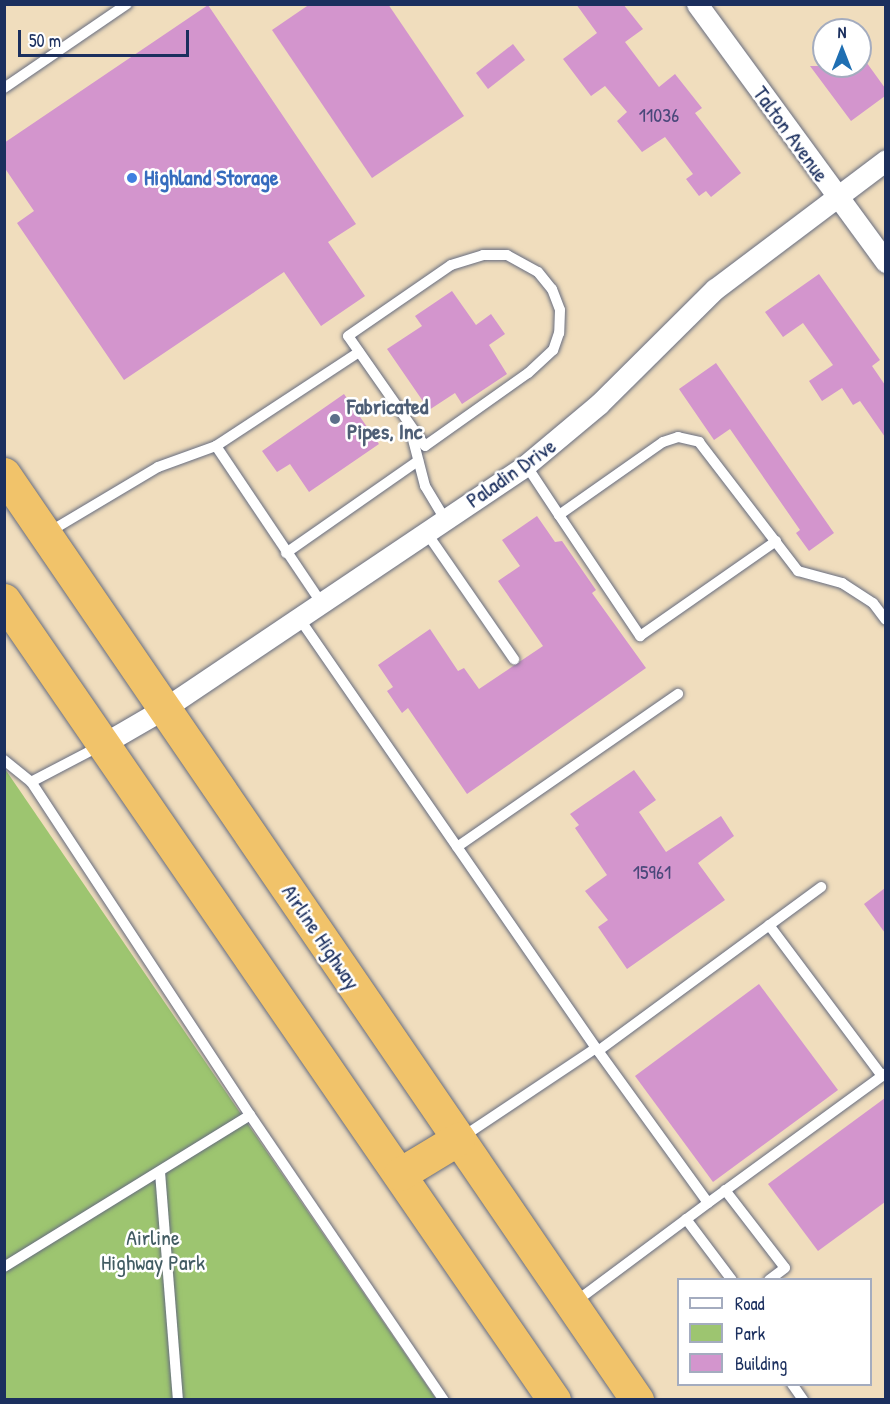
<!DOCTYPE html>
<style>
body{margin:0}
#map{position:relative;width:890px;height:1404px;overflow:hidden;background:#f0ddbd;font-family:"Patrick Hand",sans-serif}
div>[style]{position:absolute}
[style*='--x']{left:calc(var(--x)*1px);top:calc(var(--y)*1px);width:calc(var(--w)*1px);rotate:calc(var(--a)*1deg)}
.green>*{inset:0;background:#9dc570}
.building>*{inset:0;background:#d395cd}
.roads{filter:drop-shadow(0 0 2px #666c7f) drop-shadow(0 0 2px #666c7f)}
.service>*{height:10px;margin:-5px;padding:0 5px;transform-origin:5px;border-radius:5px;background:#fff}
.minor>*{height:21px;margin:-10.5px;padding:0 10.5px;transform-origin:10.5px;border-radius:10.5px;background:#fff}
.trunk>*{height:33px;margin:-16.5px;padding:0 16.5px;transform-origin:16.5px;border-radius:16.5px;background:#f1c36a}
.dots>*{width:16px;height:16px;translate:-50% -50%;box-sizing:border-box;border:3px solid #fff;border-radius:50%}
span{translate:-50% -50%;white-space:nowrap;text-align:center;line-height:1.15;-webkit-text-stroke:5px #fff;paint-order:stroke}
.number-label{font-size:20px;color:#49487a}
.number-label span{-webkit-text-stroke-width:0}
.street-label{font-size:22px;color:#1b2f5e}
.shop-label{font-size:22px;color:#366cbe;font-weight:700}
.left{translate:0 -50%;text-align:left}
.service-label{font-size:22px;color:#4e5e75;font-weight:700}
.park-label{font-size:22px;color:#425c63}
.frame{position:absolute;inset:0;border:6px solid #1b2f5e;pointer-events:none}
.legend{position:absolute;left:677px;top:1278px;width:195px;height:108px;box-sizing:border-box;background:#fff;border:2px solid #a4acbf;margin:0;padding:8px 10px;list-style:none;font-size:18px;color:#1b2f5e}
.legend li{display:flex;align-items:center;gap:12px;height:30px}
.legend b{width:30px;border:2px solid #a4acbf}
.north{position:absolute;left:812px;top:18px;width:60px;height:60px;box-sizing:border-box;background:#fff;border:2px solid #a4acbf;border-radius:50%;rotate:0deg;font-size:16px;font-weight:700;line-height:24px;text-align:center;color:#1b2f5e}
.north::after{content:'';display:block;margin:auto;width:21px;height:27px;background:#1f6fb2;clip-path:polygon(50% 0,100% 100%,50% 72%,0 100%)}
.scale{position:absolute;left:18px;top:30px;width:171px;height:27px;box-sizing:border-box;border:3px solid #1b2f5e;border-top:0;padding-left:8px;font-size:18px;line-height:21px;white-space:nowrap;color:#1b2f5e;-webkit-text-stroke:4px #fff;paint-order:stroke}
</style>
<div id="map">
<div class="green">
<div style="clip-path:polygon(5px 769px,436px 1399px,4px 1399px)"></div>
</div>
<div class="building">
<div style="clip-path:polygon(310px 4px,388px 4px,464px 116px,372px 178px,272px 30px)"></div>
<div style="clip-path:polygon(576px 4px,623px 4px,643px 29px,625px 42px,659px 87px,675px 74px,702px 108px,695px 113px,741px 173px,711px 197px,706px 191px,699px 196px,686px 179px,693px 174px,665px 137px,642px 152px,617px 121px,627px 112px,605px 86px,591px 96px,563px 59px,597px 33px)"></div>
<div style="clip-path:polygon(208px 5px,356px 224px,328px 242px,365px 296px,321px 326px,284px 272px,124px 380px,17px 223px,34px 211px,4px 167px,4px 143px)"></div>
<div style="clip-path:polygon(513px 44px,525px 60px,488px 89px,476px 73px)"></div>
<div style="clip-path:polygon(864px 59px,885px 88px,885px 96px,851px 121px,810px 66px,860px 66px)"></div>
<div style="clip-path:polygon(819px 274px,880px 360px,872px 366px,885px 385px,885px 437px,860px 401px,853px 405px,842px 388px,822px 401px,809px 381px,833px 365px,803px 323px,783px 337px,765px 312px)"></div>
<div style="clip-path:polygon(452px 291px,476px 325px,491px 314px,505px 334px,489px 345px,507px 374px,462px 404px,455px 393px,429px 410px,387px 349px,422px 326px,415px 316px)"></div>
<div style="clip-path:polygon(716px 363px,834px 533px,809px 551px,796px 533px,800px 530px,730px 429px,714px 440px,679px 389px)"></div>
<div style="clip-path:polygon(344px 394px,379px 444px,309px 492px,290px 464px,277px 472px,262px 451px)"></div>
<div style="clip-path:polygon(537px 516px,555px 542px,562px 541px,596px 590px,592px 593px,646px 668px,467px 794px,408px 708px,402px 713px,387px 691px,393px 687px,378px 665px,430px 629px,458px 671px,464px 668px,479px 689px,543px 646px,498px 581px,520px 566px,502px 540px)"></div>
<div style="clip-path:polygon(634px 770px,656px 800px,639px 812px,666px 852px,721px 816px,734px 836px,698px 863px,725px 900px,627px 969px,598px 927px,608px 920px,585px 891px,607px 875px,575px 828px,579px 825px,570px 814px)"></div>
<div style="clip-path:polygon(885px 888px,885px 933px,864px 904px)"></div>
<div style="clip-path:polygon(759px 984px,838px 1090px,713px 1182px,635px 1076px)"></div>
<div style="clip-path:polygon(885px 1098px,885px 1202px,818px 1251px,768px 1184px)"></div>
</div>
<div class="roads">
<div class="service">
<div style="--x:4;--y:88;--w:149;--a:-34.3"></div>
<div style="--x:483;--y:255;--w:24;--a:0"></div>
<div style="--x:507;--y:255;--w:35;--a:29"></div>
<div style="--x:538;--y:272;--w:22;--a:51"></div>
<div style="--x:552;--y:289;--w:22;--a:69"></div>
<div style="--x:560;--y:310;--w:23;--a:92"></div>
<div style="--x:559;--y:333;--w:18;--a:109"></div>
<div style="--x:553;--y:350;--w:34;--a:137"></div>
<div style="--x:528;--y:373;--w:126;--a:144.7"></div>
<div style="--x:425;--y:446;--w:134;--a:-125"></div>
<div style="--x:348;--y:336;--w:125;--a:-34.6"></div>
<div style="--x:451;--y:265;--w:34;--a:-17"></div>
<div style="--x:410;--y:428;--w:60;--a:75.5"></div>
<div style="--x:425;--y:486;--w:39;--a:59"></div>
<div style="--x:216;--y:446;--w:171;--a:-33.3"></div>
<div style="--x:526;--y:465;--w:60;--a:56.6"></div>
<div style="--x:559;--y:515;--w:127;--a:-35.1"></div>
<div style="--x:663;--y:442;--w:16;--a:-18"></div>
<div style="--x:678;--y:437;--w:22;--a:13"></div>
<div style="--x:699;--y:442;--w:163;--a:52.5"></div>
<div style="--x:798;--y:571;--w:46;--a:15.3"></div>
<div style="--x:842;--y:583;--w:37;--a:33"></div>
<div style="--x:873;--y:603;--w:21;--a:53"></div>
<div style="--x:559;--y:515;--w:146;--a:56.2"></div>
<div style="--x:640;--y:636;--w:166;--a:-34.9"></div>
<div style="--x:49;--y:532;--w:127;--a:-30.8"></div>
<div style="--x:158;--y:467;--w:62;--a:-19.9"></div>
<div style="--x:216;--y:446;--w:188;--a:56.1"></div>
<div style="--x:426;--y:532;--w:155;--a:55.3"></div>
<div style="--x:286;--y:553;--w:161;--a:-34.9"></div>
<div style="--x:299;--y:618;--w:523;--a:55.37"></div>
<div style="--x:596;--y:1048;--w:191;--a:54.1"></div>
<div style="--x:708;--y:1203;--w:167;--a:143.3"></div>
<div style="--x:4;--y:760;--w:35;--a:39"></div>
<div style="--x:457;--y:847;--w:269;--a:-34.7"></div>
<div style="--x:769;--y:925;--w:189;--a:53.2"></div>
<div style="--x:598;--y:1051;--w:277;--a:-36.3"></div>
<div style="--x:250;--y:1115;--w:345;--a:55.8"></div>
<div style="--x:461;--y:1138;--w:162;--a:-33.7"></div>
<div style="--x:160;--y:1172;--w:229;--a:85.5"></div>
<div style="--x:725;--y:1190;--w:98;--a:52.4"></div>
<div style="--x:785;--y:1268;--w:20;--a:143"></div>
<div style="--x:708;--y:1203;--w:220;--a:-36.1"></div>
<div style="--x:686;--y:1219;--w:76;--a:53"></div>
<div style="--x:4;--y:1267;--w:289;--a:-31.7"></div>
<div style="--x:250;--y:1115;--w:399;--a:-123.3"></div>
<div style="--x:31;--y:782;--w:78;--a:-27.6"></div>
<div style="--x:792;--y:1384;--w:19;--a:55"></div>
</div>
<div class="minor">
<div style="--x:697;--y:4;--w:320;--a:53.8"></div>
<div style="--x:103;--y:744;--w:72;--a:-30.1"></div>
<div style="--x:165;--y:708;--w:435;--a:-33.9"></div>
<div style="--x:526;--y:465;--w:95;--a:-39.9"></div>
<div style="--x:599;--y:404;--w:163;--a:-44.8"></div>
<div style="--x:715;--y:289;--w:214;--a:-37"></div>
</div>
<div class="trunk">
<div style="--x:4;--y:474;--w:1122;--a:55.64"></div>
<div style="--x:4;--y:600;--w:971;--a:55.49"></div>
<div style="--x:400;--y:1174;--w:68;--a:-31.1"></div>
</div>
</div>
<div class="dots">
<div style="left:132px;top:178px;background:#3f7fe0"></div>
<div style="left:335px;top:419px;background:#5c6f8a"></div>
</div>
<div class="number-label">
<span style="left:659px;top:114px">11036</span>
<span style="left:652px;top:871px">15961</span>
</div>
<div class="street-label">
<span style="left:791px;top:134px;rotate:54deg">Talton Avenue</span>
<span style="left:511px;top:473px;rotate:-35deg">Paladin Drive</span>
<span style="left:321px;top:937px;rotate:56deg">Airline Highway</span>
</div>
<div class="shop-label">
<span class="left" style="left:144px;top:178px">Highland Storage</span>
</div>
<div class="service-label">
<span class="left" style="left:347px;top:419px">Fabricated<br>Pipes, Inc</span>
</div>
<div class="park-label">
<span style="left:153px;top:1250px">Airline<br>Highway Park</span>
</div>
<div class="frame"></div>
<ul class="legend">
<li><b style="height:8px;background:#fff"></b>Road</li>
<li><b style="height:16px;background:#9dc570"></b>Park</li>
<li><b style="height:16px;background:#d395cd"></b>Building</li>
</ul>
<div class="north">N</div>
<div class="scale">50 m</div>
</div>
